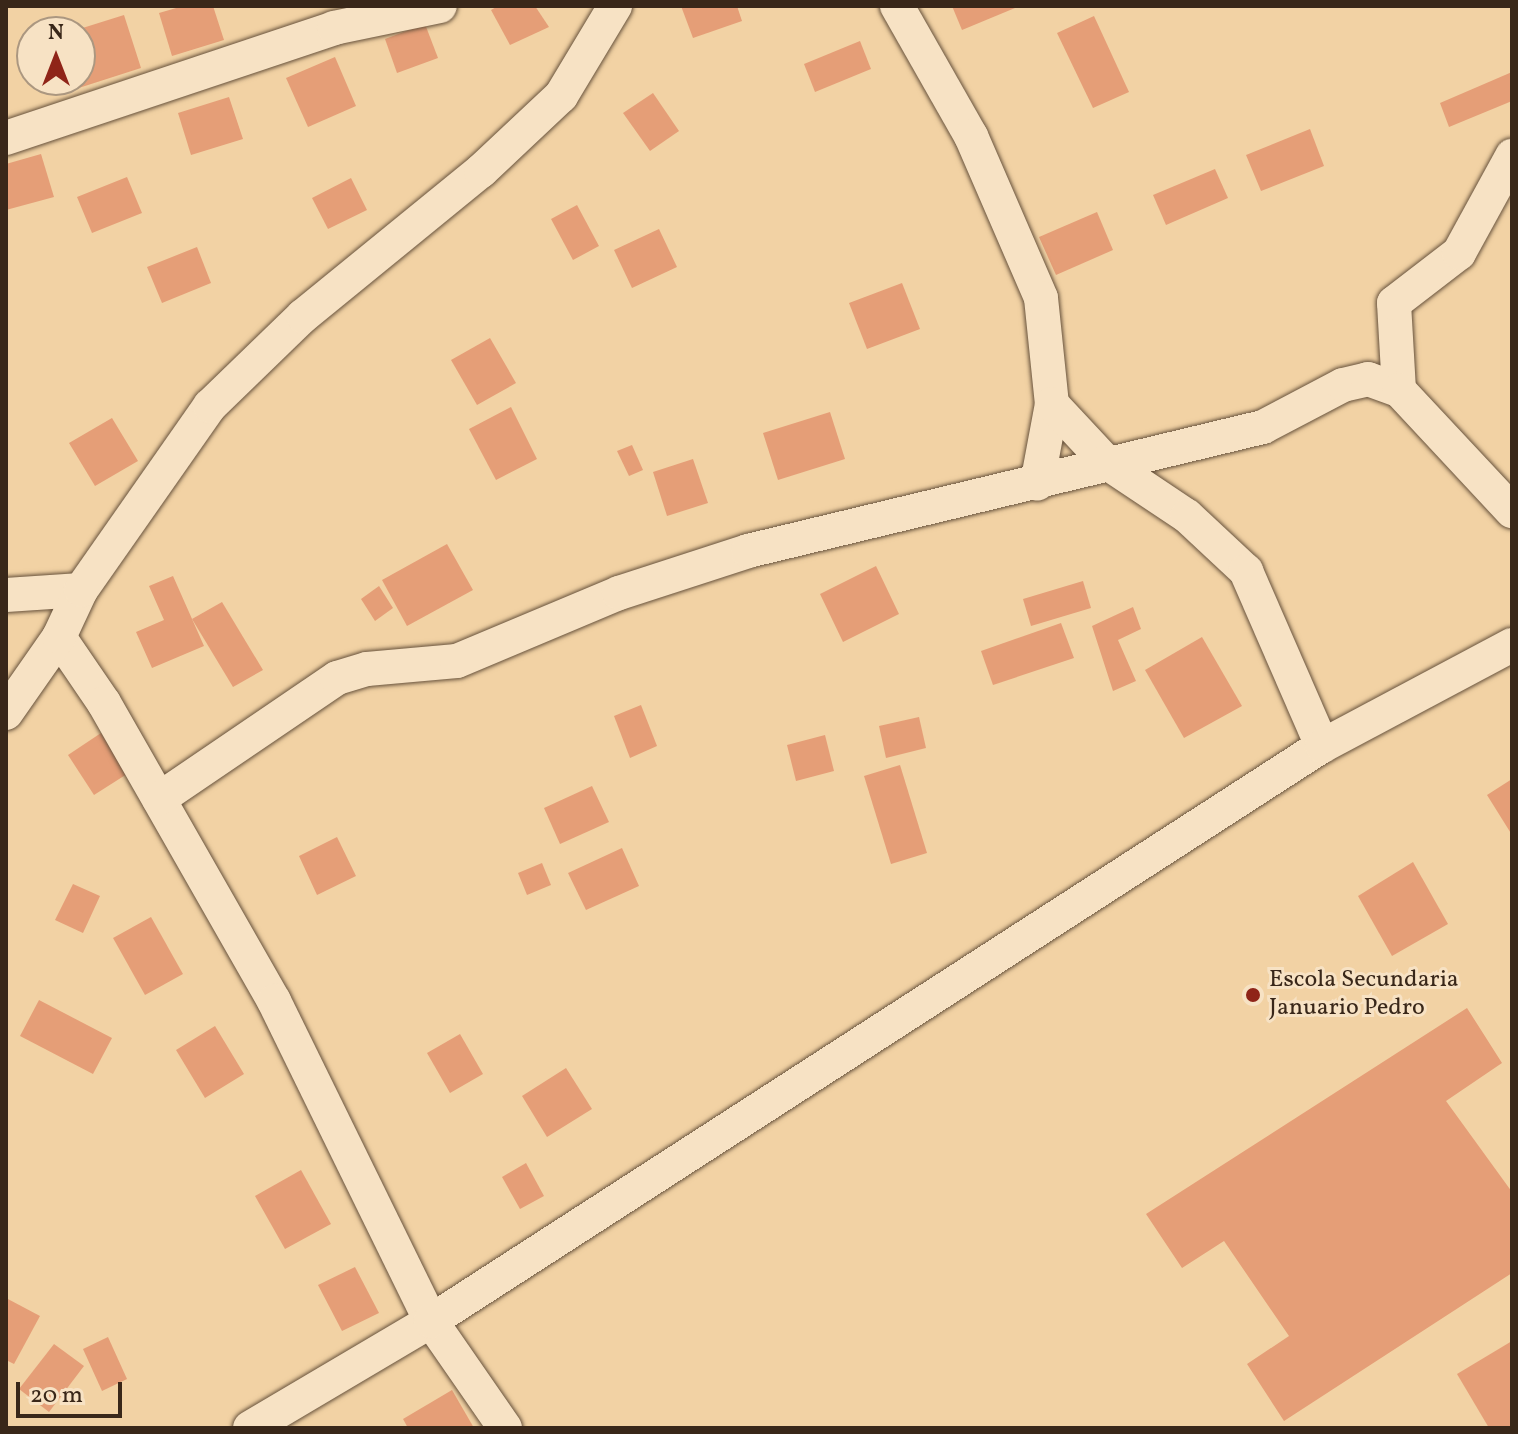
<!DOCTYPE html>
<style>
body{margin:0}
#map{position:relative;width:1518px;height:1434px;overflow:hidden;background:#f2d2a4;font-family:Vollkorn,serif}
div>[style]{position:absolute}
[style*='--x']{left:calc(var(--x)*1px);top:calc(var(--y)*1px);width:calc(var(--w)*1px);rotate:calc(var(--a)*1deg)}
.building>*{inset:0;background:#e59e77}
.roads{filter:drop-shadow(0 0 2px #67523c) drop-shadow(0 0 2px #67523c)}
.minor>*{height:34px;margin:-17px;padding:0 17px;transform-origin:17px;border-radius:17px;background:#f7e2c4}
.dots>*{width:22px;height:22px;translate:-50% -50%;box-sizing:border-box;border:4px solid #f7e2c4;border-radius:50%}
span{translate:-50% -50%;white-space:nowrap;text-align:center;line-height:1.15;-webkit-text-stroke:6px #f7e2c4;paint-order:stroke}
.poi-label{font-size:24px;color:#392719}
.left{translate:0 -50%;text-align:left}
.frame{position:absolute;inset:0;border:8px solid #392719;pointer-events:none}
.north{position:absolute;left:16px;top:16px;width:80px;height:80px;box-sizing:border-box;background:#f7e2c4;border:2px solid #ab9780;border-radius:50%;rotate:0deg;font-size:22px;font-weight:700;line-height:32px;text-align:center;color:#392719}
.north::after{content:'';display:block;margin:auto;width:28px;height:36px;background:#8f2418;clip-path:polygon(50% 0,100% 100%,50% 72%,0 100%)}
.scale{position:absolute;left:16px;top:1382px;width:106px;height:36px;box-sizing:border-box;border:4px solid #392719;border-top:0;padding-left:10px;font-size:24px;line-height:28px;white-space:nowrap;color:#392719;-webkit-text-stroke:6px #f7e2c4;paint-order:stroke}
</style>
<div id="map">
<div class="building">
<div style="clip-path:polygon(183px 6px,213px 6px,224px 40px,172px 56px,159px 13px)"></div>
<div style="clip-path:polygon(498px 6px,535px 6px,549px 27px,510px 45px,491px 10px)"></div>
<div style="clip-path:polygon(681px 6px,737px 6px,742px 21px,693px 38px)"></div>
<div style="clip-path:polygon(952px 6px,1020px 6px,962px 30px)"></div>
<div style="clip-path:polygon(124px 15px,141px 68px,60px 94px,56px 80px,80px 80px,80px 32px,73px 31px)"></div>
<div style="clip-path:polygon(1094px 16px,1129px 92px,1093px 108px,1057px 33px)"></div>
<div style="clip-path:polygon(425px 24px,438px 58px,397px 73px,385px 39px)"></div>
<div style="clip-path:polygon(860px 41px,871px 69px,815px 92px,804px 64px)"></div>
<div style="clip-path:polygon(335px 57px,356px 106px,308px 127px,286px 78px)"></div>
<div style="clip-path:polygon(1512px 72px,1512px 101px,1449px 127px,1440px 103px)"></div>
<div style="clip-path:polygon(653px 93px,679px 131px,650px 151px,623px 113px)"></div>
<div style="clip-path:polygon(229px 97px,243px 139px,191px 155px,178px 113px)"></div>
<div style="clip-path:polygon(1310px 129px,1324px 166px,1261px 191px,1246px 155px)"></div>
<div style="clip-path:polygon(41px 154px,54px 197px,6px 210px,6px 164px)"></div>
<div style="clip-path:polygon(1215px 169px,1228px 198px,1166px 225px,1153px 195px)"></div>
<div style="clip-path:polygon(127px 177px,142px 213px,92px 233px,77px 197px)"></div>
<div style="clip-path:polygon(351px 178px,367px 210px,328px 229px,312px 198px)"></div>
<div style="clip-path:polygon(577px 205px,599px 246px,573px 260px,551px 219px)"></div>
<div style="clip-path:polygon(1097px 212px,1113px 250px,1056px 275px,1039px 237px)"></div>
<div style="clip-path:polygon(659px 229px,677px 267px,632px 288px,614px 250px)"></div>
<div style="clip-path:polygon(197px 247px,211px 283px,162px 303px,147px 267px)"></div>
<div style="clip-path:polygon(902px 283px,920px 329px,867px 349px,849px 303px)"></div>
<div style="clip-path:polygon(490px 338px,516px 383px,477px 405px,451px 360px)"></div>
<div style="clip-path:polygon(511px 407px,537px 459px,496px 480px,469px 429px)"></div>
<div style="clip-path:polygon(830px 412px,845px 459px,778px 480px,763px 433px)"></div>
<div style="clip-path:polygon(112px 418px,138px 461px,95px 486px,69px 443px)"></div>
<div style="clip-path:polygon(632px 445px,643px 470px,629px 476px,617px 451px)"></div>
<div style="clip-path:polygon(693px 459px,708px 503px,667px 516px,653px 472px)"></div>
<div style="clip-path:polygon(447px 544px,473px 590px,407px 626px,382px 580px)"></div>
<div style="clip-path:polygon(876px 566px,899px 614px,843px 642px,820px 594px)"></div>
<div style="clip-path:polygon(173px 576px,204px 646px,152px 668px,136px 632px,164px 620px,149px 586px)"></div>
<div style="clip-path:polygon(1083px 581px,1091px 608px,1031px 626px,1023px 599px)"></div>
<div style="clip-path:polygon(379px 586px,393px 608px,375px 621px,361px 599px)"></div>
<div style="clip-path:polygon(222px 602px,263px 670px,233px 687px,192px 619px)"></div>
<div style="clip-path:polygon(1133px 607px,1141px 629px,1118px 640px,1136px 681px,1113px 691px,1092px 626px)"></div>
<div style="clip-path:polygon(1061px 623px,1074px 658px,993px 685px,981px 651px)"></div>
<div style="clip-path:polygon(1202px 637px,1242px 706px,1184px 738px,1145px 670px)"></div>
<div style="clip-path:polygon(641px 705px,657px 746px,630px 758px,614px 716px)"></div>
<div style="clip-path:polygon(919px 717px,926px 748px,886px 758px,879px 726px)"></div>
<div style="clip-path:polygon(101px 733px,127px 774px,94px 795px,68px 755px)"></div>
<div style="clip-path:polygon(825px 735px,834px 771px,796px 781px,787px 745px)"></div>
<div style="clip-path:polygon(900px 765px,927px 853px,891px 864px,864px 776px)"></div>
<div style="clip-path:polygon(1512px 779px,1512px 835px,1487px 795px)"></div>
<div style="clip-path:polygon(592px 786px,609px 822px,560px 844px,544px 808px)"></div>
<div style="clip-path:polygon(337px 837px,356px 876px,317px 895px,299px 856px)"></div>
<div style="clip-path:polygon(622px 848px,639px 886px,586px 910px,568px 873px)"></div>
<div style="clip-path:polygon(1413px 862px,1448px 924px,1392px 956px,1358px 896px)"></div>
<div style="clip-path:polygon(542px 863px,551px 885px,527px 895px,518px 873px)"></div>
<div style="clip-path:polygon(73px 884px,100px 896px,83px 933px,55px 920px)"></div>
<div style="clip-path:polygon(151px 917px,183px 974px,145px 995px,113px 938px)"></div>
<div style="clip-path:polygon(39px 1000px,112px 1038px,93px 1074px,20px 1036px)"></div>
<div style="clip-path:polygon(1467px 1008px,1502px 1063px,1446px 1101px,1512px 1192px,1512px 1273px,1284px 1421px,1247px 1364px,1289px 1336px,1224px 1241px,1182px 1268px,1146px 1214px)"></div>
<div style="clip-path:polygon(215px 1026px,244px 1074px,205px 1098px,176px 1050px)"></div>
<div style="clip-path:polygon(460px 1034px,483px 1074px,450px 1093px,427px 1053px)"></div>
<div style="clip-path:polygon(566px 1068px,592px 1109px,547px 1137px,522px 1096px)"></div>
<div style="clip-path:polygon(526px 1163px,544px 1196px,520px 1209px,502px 1177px)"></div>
<div style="clip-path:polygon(301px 1170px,331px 1224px,285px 1249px,255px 1196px)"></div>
<div style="clip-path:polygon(355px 1267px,379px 1313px,342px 1331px,318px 1285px)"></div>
<div style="clip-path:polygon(6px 1298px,40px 1316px,14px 1364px,6px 1360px)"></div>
<div style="clip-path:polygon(108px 1337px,127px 1379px,102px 1391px,83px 1349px)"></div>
<div style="clip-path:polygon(1512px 1341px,1512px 1428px,1489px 1428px,1457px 1374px)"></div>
<div style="clip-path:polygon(54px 1344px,84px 1366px,49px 1412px,19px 1389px)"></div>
<div style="clip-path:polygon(452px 1390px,474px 1428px,408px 1428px,403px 1419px)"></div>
</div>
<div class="roads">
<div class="minor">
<div style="--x:897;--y:6;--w:150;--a:60.4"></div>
<div style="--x:971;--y:136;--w:176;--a:66.6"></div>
<div style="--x:1041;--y:298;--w:107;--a:84.1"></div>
<div style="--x:1052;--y:404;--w:81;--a:100.6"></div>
<div style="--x:6;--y:138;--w:346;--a:-18.5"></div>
<div style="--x:334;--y:28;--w:108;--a:-11.7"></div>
<div style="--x:1399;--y:390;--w:87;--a:-93.3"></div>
<div style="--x:1394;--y:303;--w:82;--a:-37.6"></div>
<div style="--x:1459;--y:253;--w:111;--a:-61.3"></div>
<div style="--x:1052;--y:404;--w:79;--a:47"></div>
<div style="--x:1106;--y:462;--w:97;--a:33.7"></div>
<div style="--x:1187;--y:516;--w:81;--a:43"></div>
<div style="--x:1246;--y:571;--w:191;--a:66.5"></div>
<div style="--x:6;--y:595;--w:75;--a:-3.8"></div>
<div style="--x:59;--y:637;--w:80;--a:55.7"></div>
<div style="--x:104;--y:703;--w:343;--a:60.3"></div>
<div style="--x:274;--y:1001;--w:356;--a:63.9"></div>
<div style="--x:431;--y:1321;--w:130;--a:55.3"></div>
<div style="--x:6;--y:713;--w:93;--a:-55.1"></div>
<div style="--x:59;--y:637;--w:52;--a:-64.9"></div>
<div style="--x:81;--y:590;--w:225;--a:-55"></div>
<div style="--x:210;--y:406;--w:129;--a:-44.1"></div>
<div style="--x:303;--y:316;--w:230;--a:-39.2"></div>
<div style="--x:481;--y:171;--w:110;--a:-43.2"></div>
<div style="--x:561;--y:96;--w:105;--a:-59"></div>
<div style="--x:159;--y:799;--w:215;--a:-34.2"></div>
<div style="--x:337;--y:678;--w:31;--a:-17"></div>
<div style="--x:367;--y:669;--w:90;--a:-5.1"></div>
<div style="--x:457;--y:661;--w:176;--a:-22.8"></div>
<div style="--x:619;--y:593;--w:136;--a:-18"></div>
<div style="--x:748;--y:551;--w:530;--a:-13.54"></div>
<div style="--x:1263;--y:427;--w:90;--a:-27.7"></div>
<div style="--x:1343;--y:385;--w:26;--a:-13"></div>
<div style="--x:1368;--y:379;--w:33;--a:20"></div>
<div style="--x:1399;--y:390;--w:166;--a:47"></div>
<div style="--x:250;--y:1428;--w:210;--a:-30.6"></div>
<div style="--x:431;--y:1321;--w:1060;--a:-32.84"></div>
<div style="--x:1322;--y:746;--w:215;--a:-28"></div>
</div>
</div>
<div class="dots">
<div style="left:1253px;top:995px;background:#8f2418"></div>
</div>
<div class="poi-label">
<span class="left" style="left:1269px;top:995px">Escola Secundaria<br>Januario Pedro</span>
</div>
<div class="frame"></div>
<div class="north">N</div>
<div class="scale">20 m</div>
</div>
